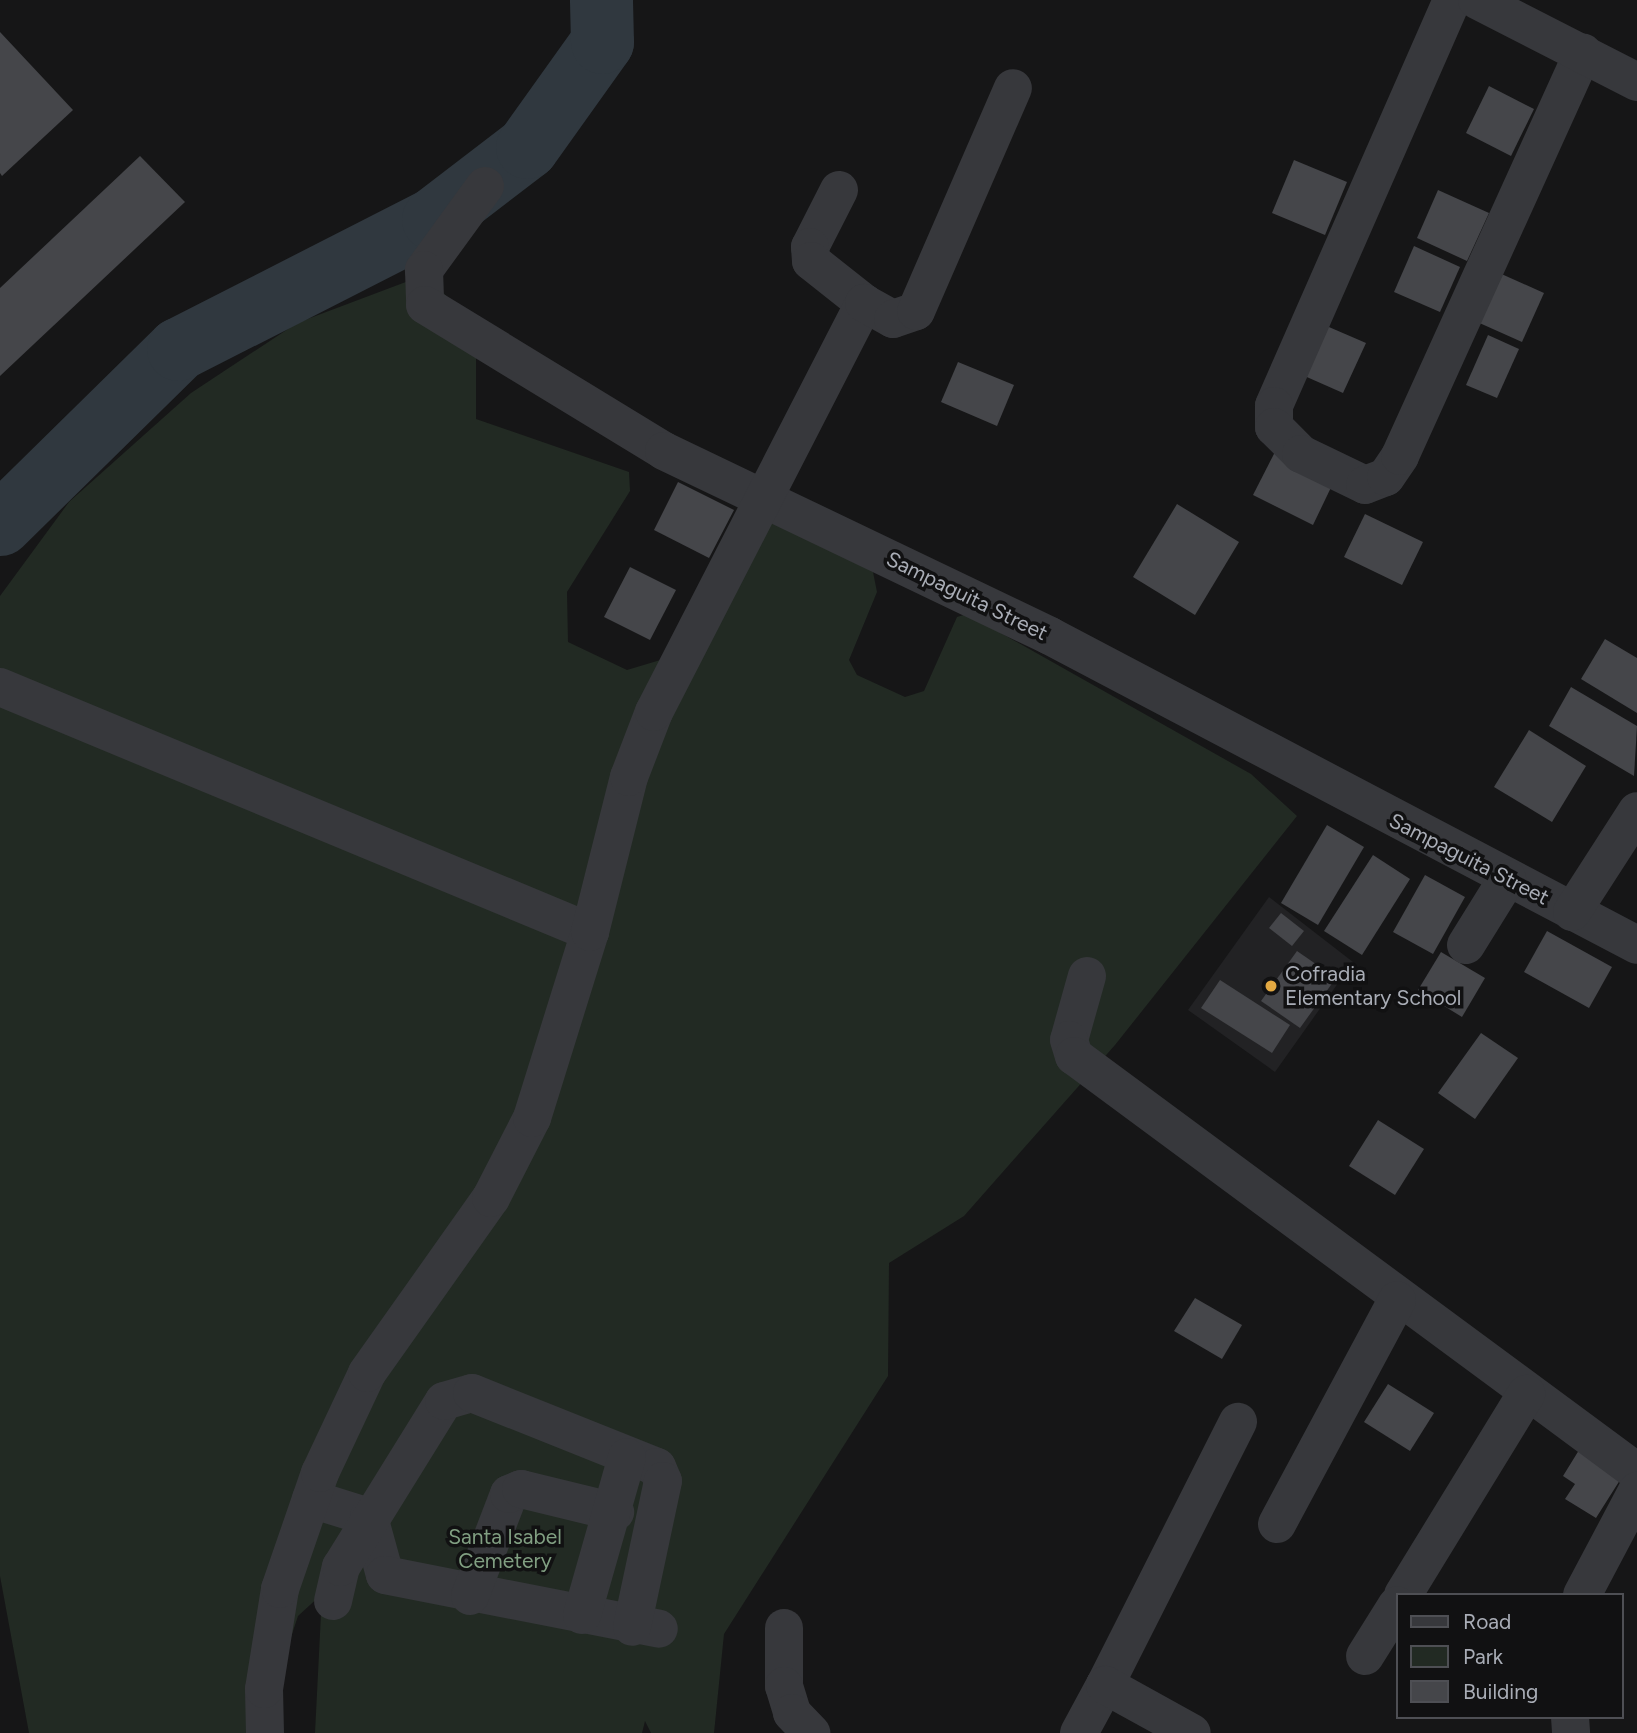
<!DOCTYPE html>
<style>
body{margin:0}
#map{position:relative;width:1637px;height:1733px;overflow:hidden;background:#161617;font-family:Figtree,sans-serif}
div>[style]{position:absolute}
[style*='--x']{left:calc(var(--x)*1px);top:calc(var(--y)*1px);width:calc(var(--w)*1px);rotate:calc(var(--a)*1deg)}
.built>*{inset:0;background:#222224}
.green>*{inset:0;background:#222a23}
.river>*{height:63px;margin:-31.5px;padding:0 31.5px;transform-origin:31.5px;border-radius:31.5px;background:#30383f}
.building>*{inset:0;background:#45464a}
.minor>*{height:38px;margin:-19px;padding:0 19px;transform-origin:19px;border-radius:19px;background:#37383c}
.dots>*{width:19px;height:19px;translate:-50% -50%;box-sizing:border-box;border:4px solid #111112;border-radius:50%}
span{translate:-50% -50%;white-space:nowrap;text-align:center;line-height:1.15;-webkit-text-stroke:7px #111112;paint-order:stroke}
.street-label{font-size:21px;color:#a9adb6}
.poi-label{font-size:21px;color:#a9adb6}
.left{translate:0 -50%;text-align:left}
.park-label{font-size:21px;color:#819f82}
.legend{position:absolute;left:1396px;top:1593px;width:228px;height:126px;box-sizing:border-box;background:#111112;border:2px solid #4e4f54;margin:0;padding:9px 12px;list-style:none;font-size:21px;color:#a9adb6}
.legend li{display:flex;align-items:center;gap:14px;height:35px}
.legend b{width:35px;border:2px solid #4e4f54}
</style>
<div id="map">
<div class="built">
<div style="clip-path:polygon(1269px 897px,1353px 962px,1275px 1072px,1188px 1010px)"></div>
</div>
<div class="green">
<div style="clip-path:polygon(427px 274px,476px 330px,476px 419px,629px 472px,630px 491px,567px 592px,568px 642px,627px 670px,667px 658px,774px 519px,873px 572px,877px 592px,849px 660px,857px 675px,905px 697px,924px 691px,957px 617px,967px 614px,1251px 774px,1297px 816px,1115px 1045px,964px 1216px,889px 1263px,888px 1376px,724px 1634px,714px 1733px,651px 1733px,645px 1721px,642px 1733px,315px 1733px,322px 1594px,298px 1616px,259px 1733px,29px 1733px,0 1576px,0 596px,69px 502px,191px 393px,297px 323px)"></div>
</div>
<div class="river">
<div style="--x:0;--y:524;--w:250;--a:-44.5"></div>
<div style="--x:178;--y:349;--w:286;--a:-27"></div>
<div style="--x:433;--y:219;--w:118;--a:-37.5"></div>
<div style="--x:527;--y:147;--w:129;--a:-54.5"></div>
<div style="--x:602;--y:42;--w:42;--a:-91.4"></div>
</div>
<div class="building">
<div style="clip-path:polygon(0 32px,73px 110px,2px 176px,0 173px)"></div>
<div style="clip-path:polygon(1489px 86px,1534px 109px,1511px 156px,1466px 133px)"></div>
<div style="clip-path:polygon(140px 156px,185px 202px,0 376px,0 288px)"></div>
<div style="clip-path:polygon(1294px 160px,1347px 182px,1325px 235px,1272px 213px)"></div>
<div style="clip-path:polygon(1438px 190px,1489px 213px,1467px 261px,1417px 238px)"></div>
<div style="clip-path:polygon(1414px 246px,1460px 267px,1440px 312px,1394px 292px)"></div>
<div style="clip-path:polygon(1497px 272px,1544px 293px,1522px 342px,1475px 321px)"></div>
<div style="clip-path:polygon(1322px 324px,1366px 343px,1343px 393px,1300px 374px)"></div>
<div style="clip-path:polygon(1488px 335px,1519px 349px,1497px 398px,1466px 385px)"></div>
<div style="clip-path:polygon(958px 362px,1014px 385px,997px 426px,941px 402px)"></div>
<div style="clip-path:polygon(1277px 448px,1336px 477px,1313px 525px,1253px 495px)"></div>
<div style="clip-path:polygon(678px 482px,734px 510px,709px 558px,654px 530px)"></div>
<div style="clip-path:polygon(1177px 504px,1239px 542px,1195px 615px,1133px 577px)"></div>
<div style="clip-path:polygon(1365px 514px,1423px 542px,1402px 585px,1344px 557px)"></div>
<div style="clip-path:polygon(630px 567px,676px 590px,650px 640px,604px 617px)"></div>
<div style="clip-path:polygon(1605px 639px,1637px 658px,1637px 713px,1581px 679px)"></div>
<div style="clip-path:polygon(1571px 687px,1637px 726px,1634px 776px,1549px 726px)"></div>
<div style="clip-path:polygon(1529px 730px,1586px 766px,1552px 822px,1494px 787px)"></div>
<div style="clip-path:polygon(1327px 825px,1364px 847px,1318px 925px,1281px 903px)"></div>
<div style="clip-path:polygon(1373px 855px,1410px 879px,1362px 955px,1324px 931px)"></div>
<div style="clip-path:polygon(1425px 875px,1465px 897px,1433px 954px,1393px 932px)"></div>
<div style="clip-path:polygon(1281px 913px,1304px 931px,1292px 946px,1269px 928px)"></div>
<div style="clip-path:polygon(1547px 931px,1612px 967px,1589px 1008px,1524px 972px)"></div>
<div style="clip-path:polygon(1297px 951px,1336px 978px,1300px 1028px,1261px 1001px)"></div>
<div style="clip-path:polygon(1441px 952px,1485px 978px,1462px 1017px,1418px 990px)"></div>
<div style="clip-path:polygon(1220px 980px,1290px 1025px,1272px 1053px,1201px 1008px)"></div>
<div style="clip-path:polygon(1481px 1033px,1518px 1058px,1475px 1119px,1438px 1093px)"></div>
<div style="clip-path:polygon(1378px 1120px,1424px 1149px,1395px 1195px,1349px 1166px)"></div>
<div style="clip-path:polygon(1195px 1298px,1242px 1325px,1222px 1359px,1174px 1331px)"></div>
<div style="clip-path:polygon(1388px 1384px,1434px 1413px,1410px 1451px,1364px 1422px)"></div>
<div style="clip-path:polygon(1584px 1442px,1627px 1469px,1596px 1518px,1565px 1499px,1575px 1484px,1563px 1476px)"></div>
</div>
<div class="minor">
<div style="--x:1452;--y:0;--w:443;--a:113.7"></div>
<div style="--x:1274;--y:406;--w:21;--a:90"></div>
<div style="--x:1274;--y:427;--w:38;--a:45"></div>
<div style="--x:1301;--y:454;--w:71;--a:25.8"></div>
<div style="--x:1365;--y:485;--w:22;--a:-21"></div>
<div style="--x:1386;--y:477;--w:25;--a:-56"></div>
<div style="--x:1400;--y:456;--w:443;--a:-65.6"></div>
<div style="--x:1477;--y:0;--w:180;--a:27.1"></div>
<div style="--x:485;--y:186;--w:104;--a:126"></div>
<div style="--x:424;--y:270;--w:35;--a:88"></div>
<div style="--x:425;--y:305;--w:280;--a:31.4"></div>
<div style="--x:664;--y:451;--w:428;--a:25.6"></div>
<div style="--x:1050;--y:636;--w:663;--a:27.76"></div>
<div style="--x:839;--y:190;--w:64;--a:117"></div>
<div style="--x:810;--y:247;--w:14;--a:86"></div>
<div style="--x:811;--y:261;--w:68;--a:38.4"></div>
<div style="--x:0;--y:687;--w:639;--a:22.55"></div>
<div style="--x:1572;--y:912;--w:120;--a:-57.2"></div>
<div style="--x:1466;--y:945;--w:78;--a:-58.2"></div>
<div style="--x:1087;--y:976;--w:66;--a:105.7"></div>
<div style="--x:1069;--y:1040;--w:17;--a:73"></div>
<div style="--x:1074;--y:1056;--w:700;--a:36.46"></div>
<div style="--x:311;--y:1499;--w:61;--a:17.2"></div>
<div style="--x:369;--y:1517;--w:60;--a:74.6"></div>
<div style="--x:385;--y:1575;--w:279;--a:11.1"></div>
<div style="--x:1277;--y:1524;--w:254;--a:-61.8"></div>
<div style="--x:1403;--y:1595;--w:236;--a:-58.5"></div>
<div style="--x:1582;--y:1595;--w:118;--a:-62.1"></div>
<div style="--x:470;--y:1596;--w:109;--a:-69.1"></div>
<div style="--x:509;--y:1494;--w:13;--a:-23"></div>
<div style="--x:521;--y:1489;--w:97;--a:13.7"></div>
<div style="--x:333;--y:1601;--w:35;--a:-77"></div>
<div style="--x:341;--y:1567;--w:195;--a:-58.2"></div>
<div style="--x:444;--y:1401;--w:29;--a:-16"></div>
<div style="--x:472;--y:1393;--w:199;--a:21.8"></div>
<div style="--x:657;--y:1467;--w:15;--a:67"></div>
<div style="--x:663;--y:1481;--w:149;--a:102"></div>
<div style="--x:582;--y:1615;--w:164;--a:-74.1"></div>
<div style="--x:784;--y:1628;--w:58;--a:90"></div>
<div style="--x:784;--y:1686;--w:28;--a:73"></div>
<div style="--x:792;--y:1713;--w:28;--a:46"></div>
<div style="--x:1365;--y:1656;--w:60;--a:-57.9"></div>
<div style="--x:1105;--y:1685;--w:295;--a:-63.2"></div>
<div style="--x:1570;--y:1717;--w:16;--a:86"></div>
<div style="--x:265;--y:1733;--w:44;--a:-91.3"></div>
<div style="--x:264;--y:1689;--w:101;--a:-80.9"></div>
<div style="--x:280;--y:1589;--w:123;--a:-71"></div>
<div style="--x:320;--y:1473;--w:110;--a:-64.8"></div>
<div style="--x:367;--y:1373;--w:214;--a:-54.7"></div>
<div style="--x:491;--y:1198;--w:90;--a:-62.9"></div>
<div style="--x:532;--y:1118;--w:195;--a:-72.7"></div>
<div style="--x:590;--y:932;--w:160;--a:-75.9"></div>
<div style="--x:629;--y:777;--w:70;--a:-69"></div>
<div style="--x:654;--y:712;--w:460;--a:-62.8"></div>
<div style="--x:864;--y:303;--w:33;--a:29"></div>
<div style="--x:893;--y:319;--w:24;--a:-19"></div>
<div style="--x:916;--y:311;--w:243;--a:-66.5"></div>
<div style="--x:1079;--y:1733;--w:55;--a:-61.6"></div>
<div style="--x:1105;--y:1685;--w:99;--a:28.9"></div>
</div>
<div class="dots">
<div style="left:1271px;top:986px;background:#e2a842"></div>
</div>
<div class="street-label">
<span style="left:967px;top:596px;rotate:26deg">Sampaguita Street</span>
<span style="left:1469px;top:859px;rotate:27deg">Sampaguita Street</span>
</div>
<div class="poi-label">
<span class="left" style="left:1285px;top:986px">Cofradia<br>Elementary School</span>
</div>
<div class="park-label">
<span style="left:505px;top:1549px">Santa Isabel<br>Cemetery</span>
</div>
<ul class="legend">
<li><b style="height:9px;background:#37383c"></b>Road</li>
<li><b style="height:19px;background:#222a23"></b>Park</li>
<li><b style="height:19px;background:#45464a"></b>Building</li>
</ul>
</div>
